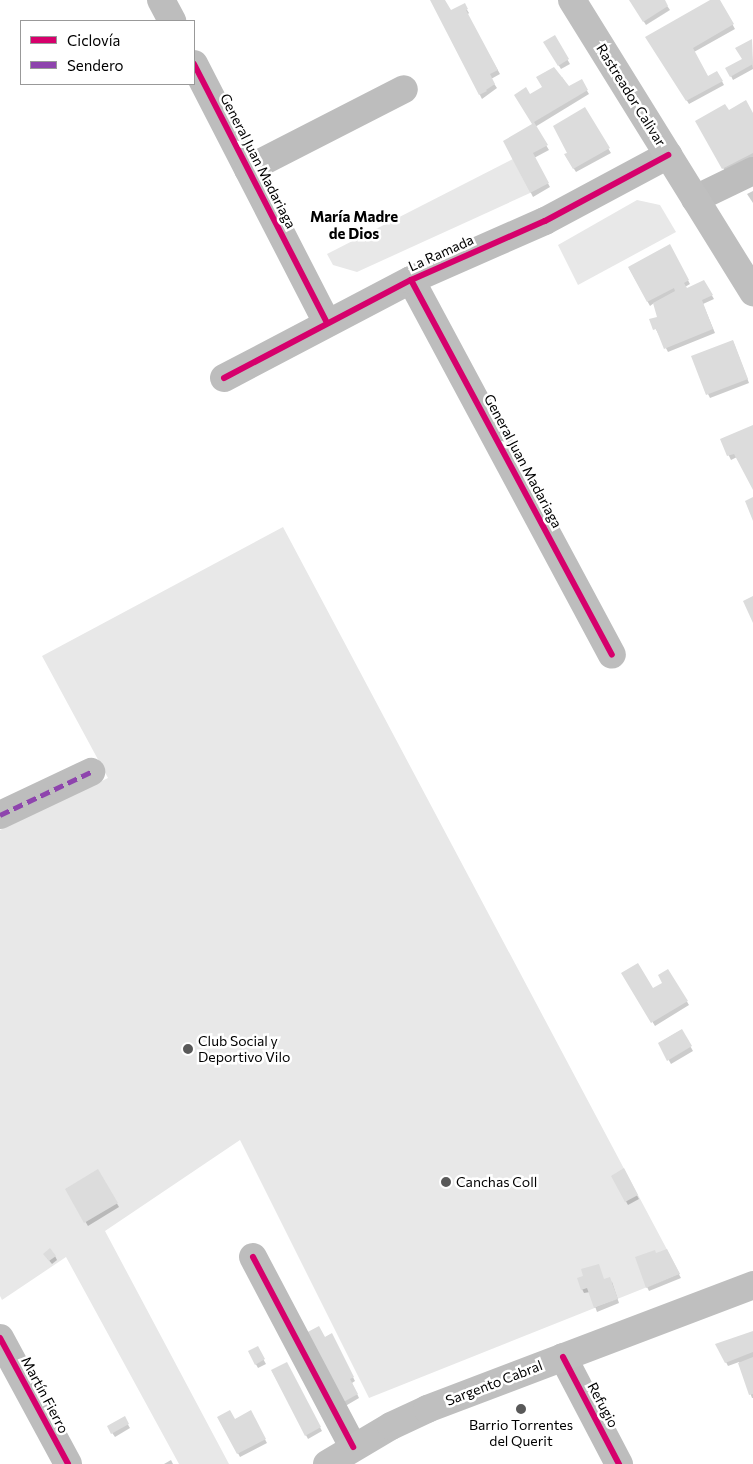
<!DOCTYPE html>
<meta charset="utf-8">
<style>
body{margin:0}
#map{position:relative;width:753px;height:1464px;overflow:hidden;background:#fff;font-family:Commissioner,sans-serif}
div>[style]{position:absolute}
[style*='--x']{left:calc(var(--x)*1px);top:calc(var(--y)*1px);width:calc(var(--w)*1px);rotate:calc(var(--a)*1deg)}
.green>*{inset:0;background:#e8e8e8}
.shadow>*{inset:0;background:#0003}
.building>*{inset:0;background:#dcdcdc}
.minor>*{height:28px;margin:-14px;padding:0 14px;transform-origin:14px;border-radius:14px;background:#bdbdbd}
.secondary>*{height:28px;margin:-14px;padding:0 14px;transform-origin:14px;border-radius:14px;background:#bfbfbf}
.quiet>*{height:5px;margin-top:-2.5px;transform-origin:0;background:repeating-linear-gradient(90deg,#8e44ad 0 10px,transparent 0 15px)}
.cycleway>*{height:6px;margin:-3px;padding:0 3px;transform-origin:3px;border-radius:3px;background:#d6006c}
.dots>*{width:14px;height:14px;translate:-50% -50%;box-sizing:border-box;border:2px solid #fff;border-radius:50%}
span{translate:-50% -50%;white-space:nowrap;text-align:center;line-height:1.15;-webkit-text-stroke:5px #fff;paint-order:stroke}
.street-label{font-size:14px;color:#000}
.poi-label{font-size:14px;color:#000}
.left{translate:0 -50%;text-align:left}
.neighbourhood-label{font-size:15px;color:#000;font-weight:700}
.legend{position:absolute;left:20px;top:20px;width:175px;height:65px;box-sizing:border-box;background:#fff;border:1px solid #999;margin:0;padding:6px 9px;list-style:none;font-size:15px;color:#000}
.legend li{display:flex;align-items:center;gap:10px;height:25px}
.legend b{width:25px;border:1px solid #999}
</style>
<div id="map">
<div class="green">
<div style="clip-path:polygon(513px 159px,530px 193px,357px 272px,333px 265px,327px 254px)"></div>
<div style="clip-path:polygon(637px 200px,660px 205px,676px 232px,578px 285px,558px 245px)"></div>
<div style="clip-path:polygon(283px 527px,680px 1274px,369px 1398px,240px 1140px,105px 1231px,229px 1464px,179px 1464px,66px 1257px,2px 1300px,0 1296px,0 830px,108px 778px,42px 656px)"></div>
</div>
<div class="shadow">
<div style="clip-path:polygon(431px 0,444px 0,450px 12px,464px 5px,469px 13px,467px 15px,500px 74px,491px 79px,497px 88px,482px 99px)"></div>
<div style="clip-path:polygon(630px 0,663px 0,670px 10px,646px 25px)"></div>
<div style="clip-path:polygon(712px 0,719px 0,735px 29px,694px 52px,708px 77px,717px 72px,724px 85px,689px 104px,647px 37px)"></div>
<div style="clip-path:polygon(554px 37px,570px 64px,561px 69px,545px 43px)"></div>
<div style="clip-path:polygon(751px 41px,753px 69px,733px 80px,727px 68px,743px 60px)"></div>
<div style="clip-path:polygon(562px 77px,569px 88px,581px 81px,589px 94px,535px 127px,549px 150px,534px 158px,550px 187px,533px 197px,505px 141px,534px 124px,530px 96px)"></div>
<div style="clip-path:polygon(584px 109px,611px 153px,576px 172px,565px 155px,568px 153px)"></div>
<div style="clip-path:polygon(728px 112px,753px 115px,753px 158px,726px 173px,697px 121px)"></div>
<div style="clip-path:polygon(753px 191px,753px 203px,747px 194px)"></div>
<div style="clip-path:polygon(670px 246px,690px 284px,685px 287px,686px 290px,704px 282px,714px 299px,703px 304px,715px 333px,668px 352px,651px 320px,658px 318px,654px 303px,650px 306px,629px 268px)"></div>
<div style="clip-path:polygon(733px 341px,749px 383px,710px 398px,708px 394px)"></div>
<div style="clip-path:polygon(753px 426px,753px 488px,737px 457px,731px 460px,721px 440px)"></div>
<div style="clip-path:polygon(668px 970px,689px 1005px,655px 1026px,623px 973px,653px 990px,664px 983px)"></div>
<div style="clip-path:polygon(681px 1030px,693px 1051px,671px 1064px,659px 1043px)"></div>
<div style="clip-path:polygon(623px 1170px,639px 1199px,628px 1205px,612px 1176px)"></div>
<div style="clip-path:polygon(98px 1171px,119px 1207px,88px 1226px,66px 1189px)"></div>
<div style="clip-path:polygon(666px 1251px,681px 1278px,649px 1291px,647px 1287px,656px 1255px)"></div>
<div style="clip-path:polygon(55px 1256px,57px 1260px,52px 1264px,47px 1258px)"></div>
<div style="clip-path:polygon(604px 1280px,612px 1282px,619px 1303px,597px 1312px,590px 1292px,584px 1293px,582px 1289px)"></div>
<div style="clip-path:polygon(753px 1332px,753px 1398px,752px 1398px,739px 1362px,728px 1366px,717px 1345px)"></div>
<div style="clip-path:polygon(331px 1334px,355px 1381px,352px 1383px,359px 1398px,342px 1408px,324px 1338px)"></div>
<div style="clip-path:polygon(257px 1348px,266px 1364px,258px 1368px,249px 1352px)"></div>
<div style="clip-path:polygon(286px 1364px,322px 1431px,308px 1439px,272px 1371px)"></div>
<div style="clip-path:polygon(250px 1412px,267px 1443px,240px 1457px,219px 1417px,234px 1420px)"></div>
<div style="clip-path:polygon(124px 1418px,130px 1428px,115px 1437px,108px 1427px)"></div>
<div style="clip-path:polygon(171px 1460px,173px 1464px,164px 1464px)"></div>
</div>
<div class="building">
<div style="clip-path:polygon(430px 0,445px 0,451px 10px,465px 3px,468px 9px,466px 10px,498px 70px,490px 74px,495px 84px,486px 90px,487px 91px,479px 95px)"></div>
<div style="clip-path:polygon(629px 0,665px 0,668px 6px,643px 22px)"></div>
<div style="clip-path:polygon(710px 0,720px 0,734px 24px,693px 48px,708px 76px,717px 71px,723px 81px,686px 101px,645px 37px)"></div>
<div style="clip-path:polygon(555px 35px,569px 59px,558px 66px,543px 42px)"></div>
<div style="clip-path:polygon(752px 39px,753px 64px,730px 77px,725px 68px,742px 59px,735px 48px)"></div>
<div style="clip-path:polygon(554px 67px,569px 86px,582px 79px,588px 90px,534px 122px,548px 145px,533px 153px,549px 183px,530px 193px,503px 141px,532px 124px,514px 95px,526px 87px,530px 94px,542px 87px,536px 77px)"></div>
<div style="clip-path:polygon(746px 100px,753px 113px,753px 153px,722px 169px,695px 121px,725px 104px,729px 110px)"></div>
<div style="clip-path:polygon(585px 107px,610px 148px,573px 169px,564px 154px,567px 153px,553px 126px)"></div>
<div style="clip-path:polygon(670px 244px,689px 280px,684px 283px,687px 288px,704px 280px,713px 295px,702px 300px,713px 329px,664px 349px,656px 329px,653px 330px,649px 319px,657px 317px,653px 303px,675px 291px,674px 288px,647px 302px,628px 267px)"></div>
<div style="clip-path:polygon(733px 340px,748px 379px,706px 395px,691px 356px)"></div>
<div style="clip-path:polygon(753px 425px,753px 490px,734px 454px,727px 456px,720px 439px)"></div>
<div style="clip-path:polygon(753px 497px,753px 521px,745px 501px)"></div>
<div style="clip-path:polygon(753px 596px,753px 623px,743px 601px)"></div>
<div style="clip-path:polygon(638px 963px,653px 988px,662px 983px,658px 975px,668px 969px,688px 1001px,651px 1023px,621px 973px)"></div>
<div style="clip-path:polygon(682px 1029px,692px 1046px,667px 1061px,658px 1043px)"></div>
<div style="clip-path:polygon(624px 1168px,638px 1195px,625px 1202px,611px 1176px)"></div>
<div style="clip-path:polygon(98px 1169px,118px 1203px,84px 1223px,65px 1189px)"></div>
<div style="clip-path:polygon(50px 1248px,56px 1256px,49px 1261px,43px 1254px)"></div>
<div style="clip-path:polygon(667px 1249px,680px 1274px,646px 1288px,635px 1257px,655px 1250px,656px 1253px)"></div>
<div style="clip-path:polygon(599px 1264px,604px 1279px,610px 1277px,618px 1299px,594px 1308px,587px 1288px,581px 1290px,577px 1278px,583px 1276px,581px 1269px)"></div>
<div style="clip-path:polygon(319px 1326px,325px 1337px,332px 1333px,354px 1377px,350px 1379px,358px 1394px,338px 1405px,302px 1335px)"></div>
<div style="clip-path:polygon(753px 1331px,753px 1352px,725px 1363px,715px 1344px)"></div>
<div style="clip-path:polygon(258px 1346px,265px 1359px,255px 1365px,248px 1351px)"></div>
<div style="clip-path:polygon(753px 1357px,753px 1394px,749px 1395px,738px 1363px)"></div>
<div style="clip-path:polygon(287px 1362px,321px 1427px,305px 1436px,271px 1370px)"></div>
<div style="clip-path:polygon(230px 1410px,235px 1419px,251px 1410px,266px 1439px,237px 1454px,217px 1417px)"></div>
<div style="clip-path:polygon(125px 1416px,129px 1424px,111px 1434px,107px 1426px)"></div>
</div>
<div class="minor">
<div style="--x:161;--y:0;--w:24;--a:62"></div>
<div style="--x:194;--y:64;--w:291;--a:62.8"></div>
<div style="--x:248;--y:169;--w:175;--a:-27.1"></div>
<div style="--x:695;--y:199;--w:64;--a:-25.8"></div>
<div style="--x:411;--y:280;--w:425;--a:61.8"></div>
<div style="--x:224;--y:378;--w:211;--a:-27.7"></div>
<div style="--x:411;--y:280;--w:146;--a:-23.8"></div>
<div style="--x:545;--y:221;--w:140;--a:-28.2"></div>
<div style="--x:0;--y:815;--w:101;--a:-25.3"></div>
<div style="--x:253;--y:1257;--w:215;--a:62.2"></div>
<div style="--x:0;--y:1338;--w:143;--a:61.6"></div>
<div style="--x:563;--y:1357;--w:121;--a:62.4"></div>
</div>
<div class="secondary">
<div style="--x:572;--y:0;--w:344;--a:58.2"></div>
<div style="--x:327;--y:1464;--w:74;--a:-30.7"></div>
<div style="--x:391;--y:1426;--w:40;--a:-25"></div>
<div style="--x:427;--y:1409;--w:349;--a:-20.8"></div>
</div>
<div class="quiet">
<div style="--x:0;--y:815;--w:101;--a:-25.3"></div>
</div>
<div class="cycleway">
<div style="--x:194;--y:64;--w:291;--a:62.8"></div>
<div style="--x:411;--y:280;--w:425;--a:61.8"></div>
<div style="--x:224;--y:378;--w:211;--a:-27.7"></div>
<div style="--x:411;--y:280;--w:146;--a:-23.8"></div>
<div style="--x:545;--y:221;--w:140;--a:-28.2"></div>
<div style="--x:253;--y:1257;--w:215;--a:62.2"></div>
<div style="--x:0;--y:1338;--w:143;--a:61.6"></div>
<div style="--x:563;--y:1357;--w:121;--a:62.4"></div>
</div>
<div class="dots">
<div style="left:188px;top:1049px;background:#595959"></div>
<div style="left:446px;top:1182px;background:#595959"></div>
<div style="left:521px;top:1409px;background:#595959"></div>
</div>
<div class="street-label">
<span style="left:631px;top:95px;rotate:58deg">Rastreador Calivar</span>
<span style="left:258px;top:161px;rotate:63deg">General Juan Madariaga</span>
<span style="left:441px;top:253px;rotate:-24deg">La Ramada</span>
<span style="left:523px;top:461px;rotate:62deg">General Juan Madariaga</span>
<span style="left:494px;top:1383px;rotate:-21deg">Sargento Cabral</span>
<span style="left:45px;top:1395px;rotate:62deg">Martín Fierro</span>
<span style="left:603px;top:1405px;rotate:62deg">Refugio</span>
</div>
<div class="poi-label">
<span class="left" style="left:198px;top:1049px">Club Social y<br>Deportivo Vilo</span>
<span class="left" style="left:456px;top:1182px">Canchas Coll</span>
<span style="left:521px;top:1433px">Barrio Torrentes<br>del Querit</span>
</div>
<div class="neighbourhood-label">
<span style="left:354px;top:225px">María Madre<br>de Dios</span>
</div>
<ul class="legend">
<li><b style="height:6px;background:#d6006c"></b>Ciclovía</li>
<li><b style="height:6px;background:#8e44ad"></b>Sendero</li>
</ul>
</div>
